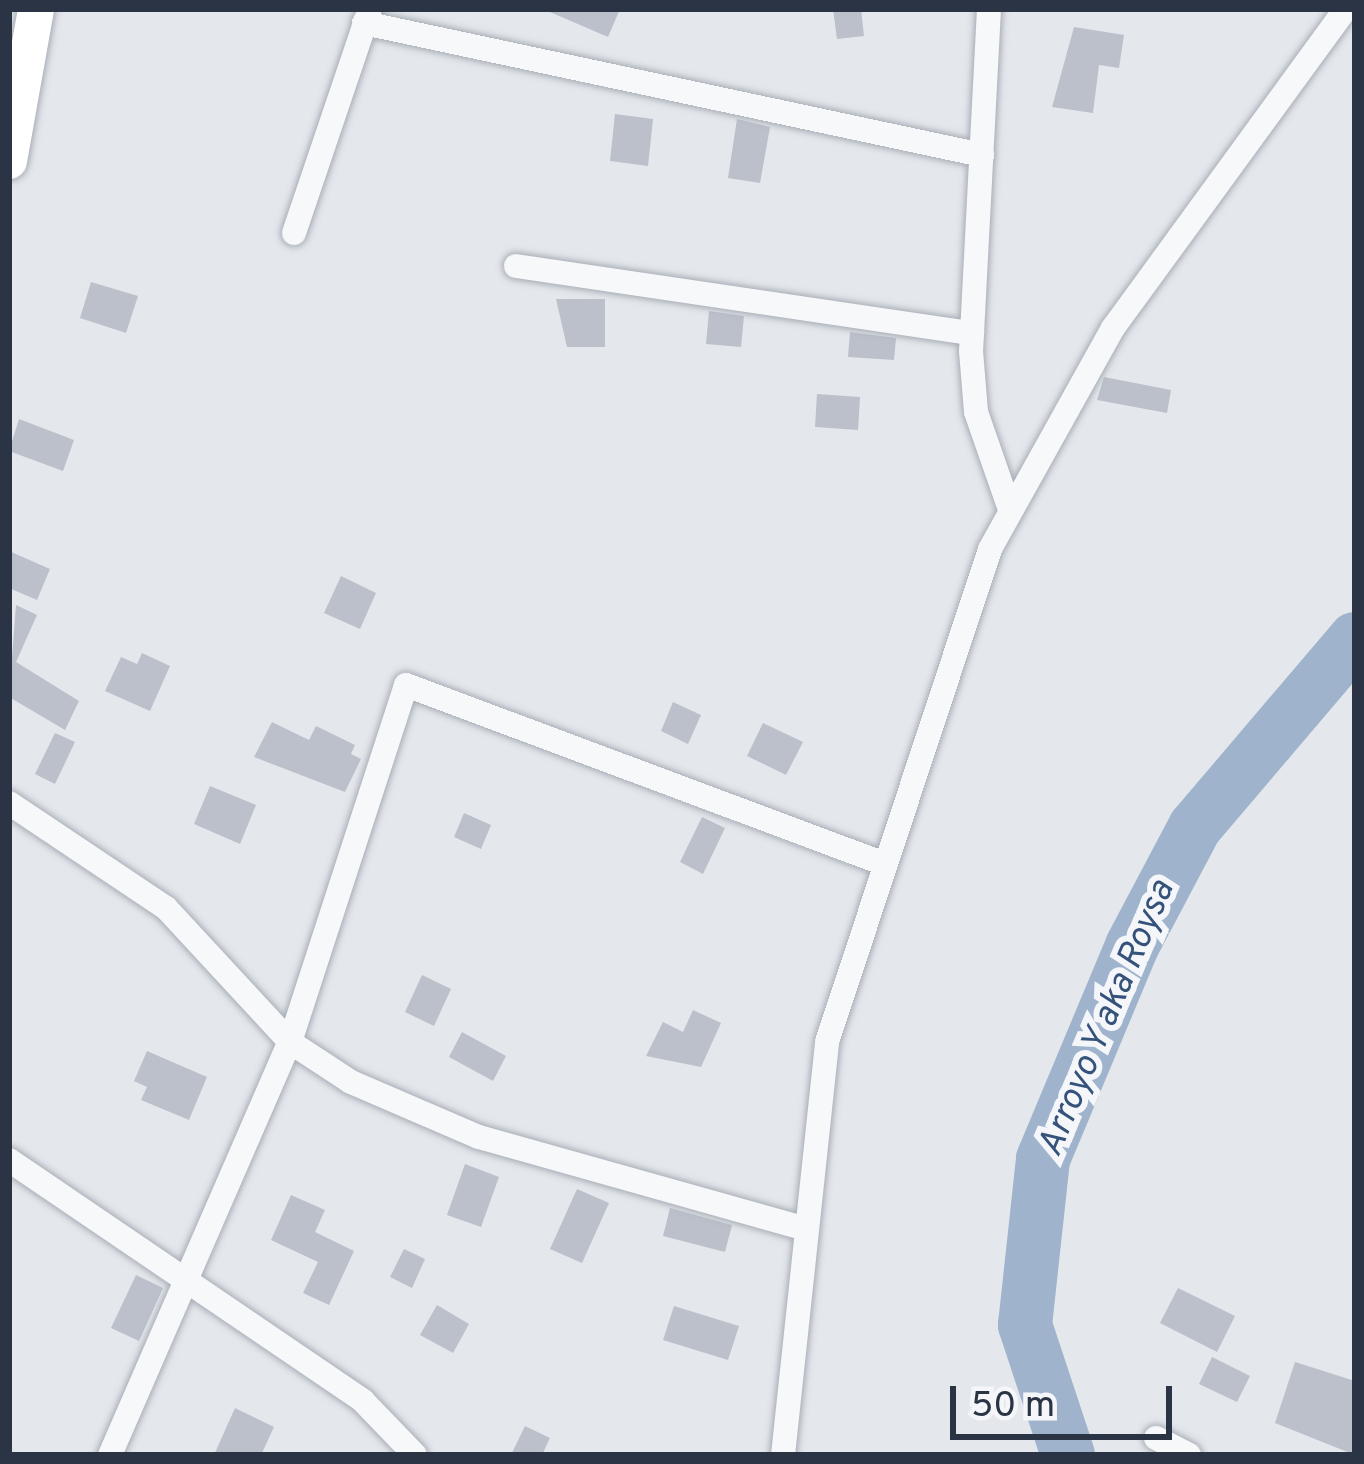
<!DOCTYPE html>
<style>
body{margin:0}
#map{position:relative;width:1364px;height:1464px;overflow:hidden;background:#e4e7ec;font-family:Overpass,sans-serif}
div>[style]{position:absolute}
[style*='--x']{left:calc(var(--x)*1px);top:calc(var(--y)*1px);width:calc(var(--w)*1px);rotate:calc(var(--a)*1deg)}
.river>*{height:54px;margin:-27px;padding:0 27px;transform-origin:27px;border-radius:27px;background:#9fb4cc}
.building>*{inset:0;background:#bbc0ca}
.roads{filter:drop-shadow(0 0 3px #a9aeb7) drop-shadow(0 0 3px #a9aeb7)}
.street>*{height:24px;margin:-12px;padding:0 12px;transform-origin:12px;border-radius:12px;background:#f7f8fa}
.secondary>*{height:36px;margin:-18px;padding:0 18px;transform-origin:18px;border-radius:18px;background:#fff}
span{translate:-50% -50%;white-space:nowrap;text-align:center;line-height:1.15;-webkit-text-stroke:12px #f4f6f9;paint-order:stroke}
.water-label{font-size:36px;color:#34527a;font-style:italic}
.frame{position:absolute;inset:0;border:12px solid #2b3445;pointer-events:none}
.scale{position:absolute;left:950px;top:1386px;width:222px;height:54px;box-sizing:border-box;border:6px solid #2b3445;border-top:0;padding-left:15px;font-size:36px;line-height:42px;white-space:nowrap;color:#2b3445;-webkit-text-stroke:9px #f4f6f9;paint-order:stroke}
</style>
<div id="map">
<div class="river">
<div style="--x:1068;--y:1455;--w:137;--a:-108.3"></div>
<div style="--x:1025;--y:1325;--w:167;--a:-83.8"></div>
<div style="--x:1043;--y:1159;--w:231;--a:-67.3"></div>
<div style="--x:1132;--y:946;--w:135;--a:-62.1"></div>
<div style="--x:1195;--y:827;--w:247;--a:-49.6"></div>
</div>
<div class="building">
<div style="clip-path:polygon(543px 9px,620px 9px,608px 37px)"></div>
<div style="clip-path:polygon(833px 9px,861px 9px,864px 36px,837px 39px)"></div>
<div style="clip-path:polygon(1074px 27px,1124px 35px,1119px 68px,1099px 65px,1093px 113px,1052px 107px)"></div>
<div style="clip-path:polygon(615px 114px,653px 119px,648px 166px,610px 161px)"></div>
<div style="clip-path:polygon(737px 119px,770px 127px,760px 183px,728px 178px)"></div>
<div style="clip-path:polygon(91px 282px,138px 296px,126px 333px,80px 318px)"></div>
<div style="clip-path:polygon(556px 299px,605px 299px,605px 347px,567px 347px)"></div>
<div style="clip-path:polygon(709px 311px,744px 316px,741px 347px,706px 344px)"></div>
<div style="clip-path:polygon(850px 332px,896px 338px,894px 360px,848px 357px)"></div>
<div style="clip-path:polygon(1104px 377px,1171px 390px,1167px 413px,1097px 400px)"></div>
<div style="clip-path:polygon(817px 394px,860px 397px,858px 430px,815px 427px)"></div>
<div style="clip-path:polygon(19px 419px,74px 440px,63px 471px,9px 451px)"></div>
<div style="clip-path:polygon(9px 551px,50px 569px,37px 600px,9px 588px)"></div>
<div style="clip-path:polygon(341px 576px,376px 593px,360px 629px,324px 613px)"></div>
<div style="clip-path:polygon(16px 605px,37px 615px,16px 662px,79px 701px,65px 730px,9px 697px)"></div>
<div style="clip-path:polygon(142px 653px,170px 666px,150px 711px,105px 691px,121px 657px,137px 664px)"></div>
<div style="clip-path:polygon(673px 702px,701px 715px,688px 744px,661px 731px)"></div>
<div style="clip-path:polygon(272px 722px,309px 740px,316px 726px,355px 745px,351px 754px,361px 759px,345px 792px,254px 757px)"></div>
<div style="clip-path:polygon(763px 723px,803px 742px,786px 775px,747px 756px)"></div>
<div style="clip-path:polygon(55px 733px,75px 742px,55px 784px,35px 774px)"></div>
<div style="clip-path:polygon(210px 786px,256px 805px,240px 844px,194px 824px)"></div>
<div style="clip-path:polygon(464px 813px,491px 825px,481px 849px,454px 837px)"></div>
<div style="clip-path:polygon(702px 817px,725px 828px,703px 874px,680px 862px)"></div>
<div style="clip-path:polygon(422px 975px,451px 989px,434px 1026px,405px 1012px)"></div>
<div style="clip-path:polygon(693px 1010px,721px 1023px,701px 1067px,646px 1056px,663px 1022px,683px 1032px)"></div>
<div style="clip-path:polygon(462px 1032px,506px 1056px,493px 1081px,449px 1057px)"></div>
<div style="clip-path:polygon(147px 1051px,207px 1077px,189px 1120px,141px 1100px,147px 1087px,134px 1081px)"></div>
<div style="clip-path:polygon(465px 1164px,499px 1177px,481px 1227px,447px 1215px)"></div>
<div style="clip-path:polygon(577px 1189px,609px 1203px,582px 1263px,550px 1249px)"></div>
<div style="clip-path:polygon(291px 1195px,325px 1210px,315px 1232px,354px 1251px,329px 1305px,303px 1293px,318px 1262px,271px 1240px)"></div>
<div style="clip-path:polygon(670px 1208px,732px 1225px,725px 1252px,663px 1236px)"></div>
<div style="clip-path:polygon(404px 1249px,425px 1259px,412px 1288px,390px 1277px)"></div>
<div style="clip-path:polygon(136px 1275px,163px 1288px,139px 1341px,111px 1328px)"></div>
<div style="clip-path:polygon(1178px 1288px,1235px 1316px,1217px 1352px,1160px 1323px)"></div>
<div style="clip-path:polygon(437px 1305px,469px 1324px,453px 1353px,420px 1335px)"></div>
<div style="clip-path:polygon(674px 1306px,739px 1326px,728px 1360px,663px 1340px)"></div>
<div style="clip-path:polygon(1212px 1357px,1250px 1376px,1237px 1402px,1199px 1384px)"></div>
<div style="clip-path:polygon(1295px 1362px,1355px 1381px,1355px 1455px,1275px 1423px)"></div>
<div style="clip-path:polygon(235px 1408px,274px 1427px,261px 1455px,214px 1455px)"></div>
<div style="clip-path:polygon(525px 1426px,550px 1438px,542px 1455px,511px 1455px)"></div>
</div>
<div class="roads">
<div class="street">
<div style="--x:989;--y:9;--w:342;--a:93"></div>
<div style="--x:971;--y:351;--w:61;--a:85.3"></div>
<div style="--x:976;--y:412;--w:101;--a:70.8"></div>
<div style="--x:364;--y:23;--w:632;--a:12.06"></div>
<div style="--x:294;--y:233;--w:237;--a:-71.3"></div>
<div style="--x:516;--y:266;--w:461;--a:8.4"></div>
<div style="--x:9;--y:803;--w:189;--a:33.8"></div>
<div style="--x:166;--y:908;--w:183;--a:47.2"></div>
<div style="--x:290;--y:1042;--w:73;--a:33.3"></div>
<div style="--x:351;--y:1082;--w:139;--a:23.3"></div>
<div style="--x:479;--y:1137;--w:333;--a:15.7"></div>
<div style="--x:9;--y:1160;--w:428;--a:34.2"></div>
<div style="--x:363;--y:1401;--w:75;--a:46.1"></div>
<div style="--x:1156;--y:1438;--w:37;--a:27"></div>
<div style="--x:110;--y:1455;--w:451;--a:-66.5"></div>
<div style="--x:290;--y:1042;--w:375;--a:-72"></div>
<div style="--x:406;--y:685;--w:508;--a:20.5"></div>
<div style="--x:783;--y:1455;--w:415;--a:-83.9"></div>
<div style="--x:827;--y:1042;--w:519;--a:-71.7"></div>
<div style="--x:990;--y:549;--w:253;--a:-60.9"></div>
<div style="--x:1113;--y:328;--w:395;--a:-53.9"></div>
</div>
<div class="secondary">
<div style="--x:9;--y:161;--w:154;--a:-79.9"></div>
</div>
</div>
<div class="water-label">
<span style="left:1108px;top:1019px;rotate:-67deg">Arroyo Y aka Roysa</span>
</div>
<div class="frame"></div>
<div class="scale">50 m</div>
</div>
